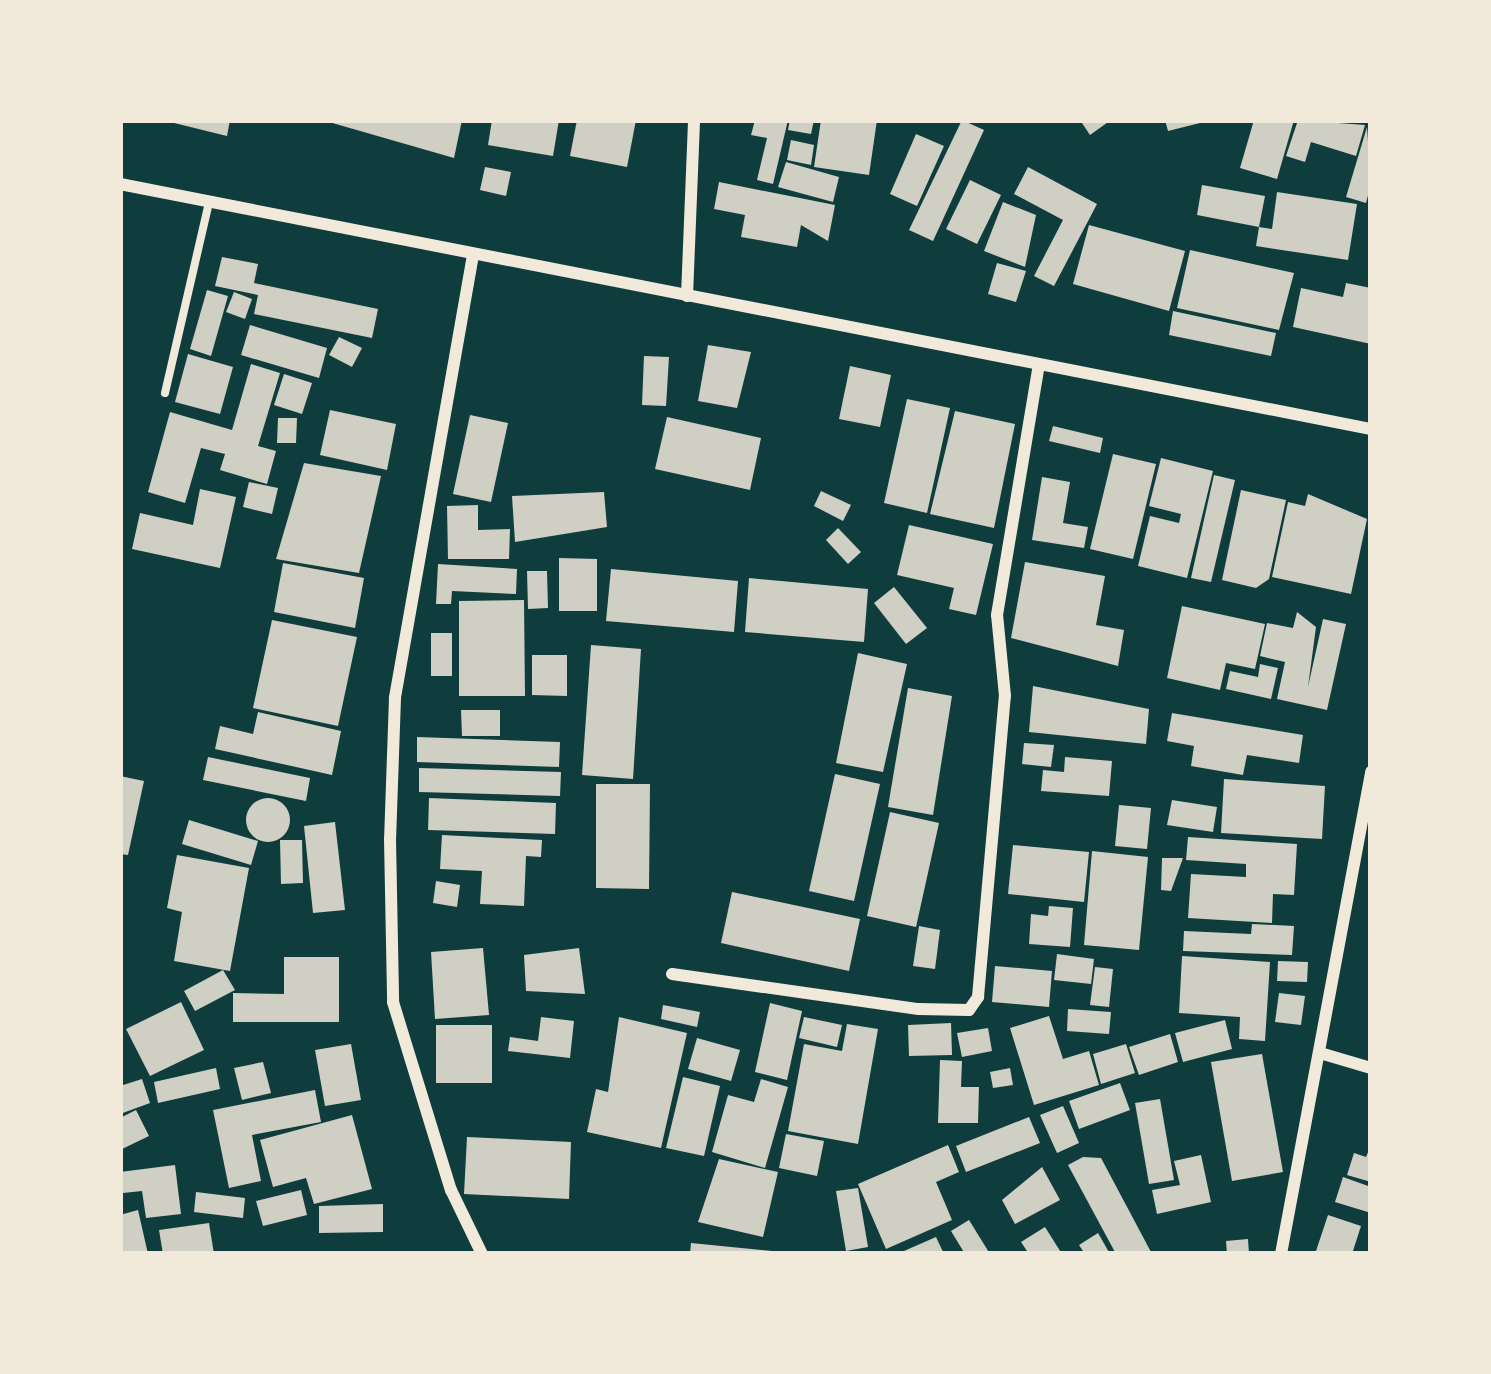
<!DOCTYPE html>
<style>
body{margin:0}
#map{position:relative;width:1491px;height:1374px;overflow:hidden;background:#0f3d3e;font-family:"Archivo Narrow",sans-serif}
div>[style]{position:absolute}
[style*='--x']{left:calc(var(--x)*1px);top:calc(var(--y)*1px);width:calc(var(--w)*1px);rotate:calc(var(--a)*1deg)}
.building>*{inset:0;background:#cfcfc3}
.round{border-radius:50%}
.service>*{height:8px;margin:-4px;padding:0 4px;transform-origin:4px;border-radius:4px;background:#f1e9da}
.minor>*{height:12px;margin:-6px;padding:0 6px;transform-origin:6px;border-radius:6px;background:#f1e9da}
span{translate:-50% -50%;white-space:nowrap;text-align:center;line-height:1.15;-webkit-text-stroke:12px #f1e9da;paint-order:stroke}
.frame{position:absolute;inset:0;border:123px solid #f1e9da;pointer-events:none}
</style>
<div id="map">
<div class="building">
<div style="clip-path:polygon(162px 120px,230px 120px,227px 136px)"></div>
<div style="clip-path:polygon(322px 120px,462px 120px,454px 158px)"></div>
<div style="clip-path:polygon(492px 120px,559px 120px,553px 156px,488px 145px)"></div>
<div style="clip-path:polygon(577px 120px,636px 120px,627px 167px,570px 156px)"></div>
<div style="clip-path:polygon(755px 120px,788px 120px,773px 184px,757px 180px,767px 138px,751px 135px)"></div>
<div style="clip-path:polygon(790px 120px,814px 120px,811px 134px,788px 130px)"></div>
<div style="clip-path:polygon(821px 120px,877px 120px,869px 175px,814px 167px)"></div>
<div style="clip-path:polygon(962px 120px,984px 130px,933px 241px,909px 230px)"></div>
<div style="clip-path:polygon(1080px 120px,1111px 120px,1090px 135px)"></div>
<div style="clip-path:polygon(1165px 120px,1204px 120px,1204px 122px,1168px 131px)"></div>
<div style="clip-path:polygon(1254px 120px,1294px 120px,1277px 179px,1240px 168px)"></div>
<div style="clip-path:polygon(1298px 120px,1365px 125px,1356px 156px,1311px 142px,1305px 162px,1286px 156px)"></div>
<div style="clip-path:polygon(1367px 127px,1371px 184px,1366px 203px,1346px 197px)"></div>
<div style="clip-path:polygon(916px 134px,944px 146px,917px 206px,890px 194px)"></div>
<div style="clip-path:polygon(791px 140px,814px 145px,811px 165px,787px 160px)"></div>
<div style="clip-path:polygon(786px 162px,839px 177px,833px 202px,778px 187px)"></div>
<div style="clip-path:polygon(485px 167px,511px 172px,506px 196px,480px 190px)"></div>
<div style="clip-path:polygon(1028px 167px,1097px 204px,1054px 286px,1034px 276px,1063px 220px,1014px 194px)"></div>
<div style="clip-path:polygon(970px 180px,1001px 195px,977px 244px,946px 229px)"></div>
<div style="clip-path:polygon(719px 182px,835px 205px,828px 241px,801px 225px,797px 247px,741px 237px,745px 215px,714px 209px)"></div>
<div style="clip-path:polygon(1202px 185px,1265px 196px,1259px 227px,1197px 215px)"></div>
<div style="clip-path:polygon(1277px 192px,1357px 204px,1348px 260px,1256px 246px,1259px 227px,1272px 229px)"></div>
<div style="clip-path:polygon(1003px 202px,1036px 215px,1025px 267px,984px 251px)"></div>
<div style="clip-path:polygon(1089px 225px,1185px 251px,1169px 311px,1073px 284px)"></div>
<div style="clip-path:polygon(1190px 250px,1294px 273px,1279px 330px,1177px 308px)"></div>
<div style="clip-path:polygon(222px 257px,258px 264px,254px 283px,378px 309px,372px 338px,254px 314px,258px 295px,215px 286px)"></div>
<div style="clip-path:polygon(997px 263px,1026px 271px,1016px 302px,988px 294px)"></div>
<div style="clip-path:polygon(1346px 283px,1371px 288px,1371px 344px,1293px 327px,1301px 288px,1343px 297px)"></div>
<div style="clip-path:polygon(207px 290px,228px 296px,211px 356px,190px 349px)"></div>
<div style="clip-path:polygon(234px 292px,252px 299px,245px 319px,226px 312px)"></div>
<div style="clip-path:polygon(1173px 311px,1276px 333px,1271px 356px,1169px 335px)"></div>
<div style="clip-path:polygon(250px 325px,327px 348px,319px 378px,241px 355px)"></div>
<div style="clip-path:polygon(339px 337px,362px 348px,352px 367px,329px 355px)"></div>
<div style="clip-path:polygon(708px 345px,751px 352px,737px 408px,698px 401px)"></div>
<div style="clip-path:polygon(188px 354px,233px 367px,220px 414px,175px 402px)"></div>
<div style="clip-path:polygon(644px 356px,669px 357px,666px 406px,642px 405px)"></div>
<div style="clip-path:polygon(251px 364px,280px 373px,258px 446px,276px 451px,267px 484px,220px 470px,225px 454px,201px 448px,185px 503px,148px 492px,170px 412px,232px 430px)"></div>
<div style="clip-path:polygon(850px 366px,891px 375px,880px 427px,839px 419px)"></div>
<div style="clip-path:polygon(284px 374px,312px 383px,302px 414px,274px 405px)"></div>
<div style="clip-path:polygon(907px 399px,950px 408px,927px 513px,884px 503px)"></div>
<div style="clip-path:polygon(330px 410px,396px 424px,387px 470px,320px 455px)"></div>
<div style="clip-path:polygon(955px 411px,1015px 424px,994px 528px,930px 514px)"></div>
<div style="clip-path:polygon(470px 415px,508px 423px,491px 502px,453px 494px)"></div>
<div style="clip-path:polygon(667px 417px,761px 438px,750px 490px,655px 469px)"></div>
<div style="clip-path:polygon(278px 418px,297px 418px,296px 443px,277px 443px)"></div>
<div style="clip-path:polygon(1053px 426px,1103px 438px,1100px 453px,1049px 441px)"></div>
<div style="clip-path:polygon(1113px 454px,1156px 464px,1133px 559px,1090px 549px)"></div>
<div style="clip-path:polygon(1161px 458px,1213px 471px,1187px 578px,1138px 566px,1150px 516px,1179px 523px,1181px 514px,1149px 506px)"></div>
<div style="clip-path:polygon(304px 463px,381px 476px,359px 573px,276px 559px)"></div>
<div style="clip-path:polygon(1214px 475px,1235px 480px,1211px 582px,1191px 578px)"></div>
<div style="clip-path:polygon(1042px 477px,1070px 482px,1063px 523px,1088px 527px,1084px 548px,1032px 540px)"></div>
<div style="clip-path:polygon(249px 482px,278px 488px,272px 514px,243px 507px)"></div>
<div style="clip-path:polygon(200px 489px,236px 497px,220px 568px,132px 549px,140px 513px,193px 525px)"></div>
<div style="clip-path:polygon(1241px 490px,1286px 500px,1269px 579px,1256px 588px,1222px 580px)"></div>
<div style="clip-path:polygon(821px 491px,851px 505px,843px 521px,814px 506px)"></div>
<div style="clip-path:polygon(604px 492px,607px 527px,515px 542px,512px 496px)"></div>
<div style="clip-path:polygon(1308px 494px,1367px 519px,1351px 594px,1272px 577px,1288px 502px,1305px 506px)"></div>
<div style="clip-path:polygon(478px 505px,478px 530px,510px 529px,509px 559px,448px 559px,447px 506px)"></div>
<div style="clip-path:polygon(909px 525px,993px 544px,976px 615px,949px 609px,954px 588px,897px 575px)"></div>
<div style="clip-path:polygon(838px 528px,861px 552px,848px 564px,826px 540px)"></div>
<div style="clip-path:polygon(559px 558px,597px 559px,597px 611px,559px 611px)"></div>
<div style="clip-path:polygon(1025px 562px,1105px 576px,1096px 625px,1124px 630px,1118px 666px,1011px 638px)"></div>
<div style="clip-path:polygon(283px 563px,364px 578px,355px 628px,274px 612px)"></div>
<div style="clip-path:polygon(438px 564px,517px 569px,516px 594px,452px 591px,451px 604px,436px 604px)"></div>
<div style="clip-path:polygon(611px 569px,738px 581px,734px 632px,606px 621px)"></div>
<div style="clip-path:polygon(527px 571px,547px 571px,548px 608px,528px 609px)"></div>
<div style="clip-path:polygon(749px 578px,868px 589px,864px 642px,745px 632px)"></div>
<div style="clip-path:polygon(894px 587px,927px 628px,906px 644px,874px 603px)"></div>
<div style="clip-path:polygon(524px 600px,525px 696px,459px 696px,459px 601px)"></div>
<div style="clip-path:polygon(1182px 606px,1265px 624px,1255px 669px,1226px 663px,1220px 690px,1167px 678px)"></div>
<div style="clip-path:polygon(1297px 612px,1316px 627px,1308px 687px,1323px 619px,1346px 624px,1327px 710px,1277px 699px,1285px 662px,1260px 656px,1267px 623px,1293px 628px)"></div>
<div style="clip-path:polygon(272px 620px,357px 637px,338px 726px,253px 708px)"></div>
<div style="clip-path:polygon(431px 633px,452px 633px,452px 676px,431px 676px)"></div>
<div style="clip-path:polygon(591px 645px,641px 649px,633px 779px,582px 775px)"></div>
<div style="clip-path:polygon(858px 653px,907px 664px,883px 772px,836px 763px)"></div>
<div style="clip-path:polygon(532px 655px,567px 655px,567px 696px,532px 695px)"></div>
<div style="clip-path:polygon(1260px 664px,1278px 668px,1271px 699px,1226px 689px,1230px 671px,1258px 677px)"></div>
<div style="clip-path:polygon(1033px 686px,1149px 709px,1146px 744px,1029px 732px)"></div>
<div style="clip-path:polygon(908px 688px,952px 696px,933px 815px,888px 807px)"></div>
<div style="clip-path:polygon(461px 710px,500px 710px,500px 736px,462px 736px)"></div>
<div style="clip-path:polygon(258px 712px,341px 731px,332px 775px,215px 749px,220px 726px,253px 734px)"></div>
<div style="clip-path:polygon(1172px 713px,1303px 735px,1299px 763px,1247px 755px,1243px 775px,1191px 766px,1194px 746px,1167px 741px)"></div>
<div style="clip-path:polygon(417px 737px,560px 742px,559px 767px,417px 762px)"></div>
<div style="clip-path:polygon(1024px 743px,1054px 745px,1051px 767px,1022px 764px)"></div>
<div style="clip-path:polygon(208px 757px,310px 778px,306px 801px,203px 780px)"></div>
<div style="clip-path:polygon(1065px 757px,1112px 761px,1109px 796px,1041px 791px,1043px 770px,1064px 772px)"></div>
<div style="clip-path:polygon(419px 768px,561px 772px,560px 796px,419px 792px)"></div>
<div style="clip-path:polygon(835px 774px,880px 784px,854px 901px,809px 891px)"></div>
<div style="clip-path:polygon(120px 776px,144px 781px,128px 855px,120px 854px)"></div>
<div style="clip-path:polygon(1224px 779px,1325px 786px,1322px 839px,1221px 833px)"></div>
<div style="clip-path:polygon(596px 784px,650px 784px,649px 889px,596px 888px)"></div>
<div style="clip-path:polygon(429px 798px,556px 803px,555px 834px,428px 830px)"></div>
<div class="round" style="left:246px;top:798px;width:44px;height:44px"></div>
<div style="clip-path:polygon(1172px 800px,1217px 807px,1213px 832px,1167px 825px)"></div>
<div style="clip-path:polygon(1119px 805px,1151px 808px,1147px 849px,1115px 846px)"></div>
<div style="clip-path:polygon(890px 812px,939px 823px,916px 927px,867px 916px)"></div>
<div style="clip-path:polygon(189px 820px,258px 841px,251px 865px,182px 844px)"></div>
<div style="clip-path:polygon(335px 822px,345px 910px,313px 913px,304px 826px)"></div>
<div style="clip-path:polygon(442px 835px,542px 840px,541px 857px,526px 856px,524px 906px,480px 904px,482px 871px,440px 869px)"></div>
<div style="clip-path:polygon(1188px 837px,1297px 844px,1294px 895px,1273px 894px,1272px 923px,1188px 918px,1191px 874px,1246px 877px,1246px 864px,1186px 860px)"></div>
<div style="clip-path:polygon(280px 840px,302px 840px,303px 883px,281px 884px)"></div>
<div style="clip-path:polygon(1013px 845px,1089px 852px,1084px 902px,1008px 894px)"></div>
<div style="clip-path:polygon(1092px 851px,1148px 857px,1139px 950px,1084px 945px)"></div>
<div style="clip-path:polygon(177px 855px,249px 868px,230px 971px,174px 961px,182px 912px,167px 908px)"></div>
<div style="clip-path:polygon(1162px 858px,1183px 858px,1171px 891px,1161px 890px)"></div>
<div style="clip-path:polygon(436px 881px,460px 885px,457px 907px,433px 903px)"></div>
<div style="clip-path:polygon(732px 892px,860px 919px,849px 971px,721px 943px)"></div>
<div style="clip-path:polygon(1049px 906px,1073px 908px,1070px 947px,1029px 944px,1031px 914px,1048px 916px)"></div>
<div style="clip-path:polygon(1252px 924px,1294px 926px,1292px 955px,1183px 951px,1184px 931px,1251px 934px)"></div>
<div style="clip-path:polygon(919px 926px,940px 930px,935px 969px,913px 966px)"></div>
<div style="clip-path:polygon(483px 948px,489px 1015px,435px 1019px,431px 952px)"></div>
<div style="clip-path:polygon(579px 948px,585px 994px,526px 991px,524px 955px)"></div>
<div style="clip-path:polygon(1057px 954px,1094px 959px,1091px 984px,1054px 980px)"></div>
<div style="clip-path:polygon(1182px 956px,1270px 962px,1265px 1041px,1239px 1039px,1240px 1017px,1179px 1013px)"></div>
<div style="clip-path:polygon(284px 957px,339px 957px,339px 1022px,233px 1022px,233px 993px,284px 994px)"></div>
<div style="clip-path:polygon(1278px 961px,1308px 962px,1307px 982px,1277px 981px)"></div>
<div style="clip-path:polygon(995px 966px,1052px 971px,1049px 1007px,992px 1002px)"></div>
<div style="clip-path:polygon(1095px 967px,1113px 969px,1109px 1007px,1090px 1005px)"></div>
<div style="clip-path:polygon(223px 970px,235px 990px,195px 1011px,184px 991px)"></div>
<div style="clip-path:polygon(1279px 993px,1305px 996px,1301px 1025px,1275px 1022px)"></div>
<div style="clip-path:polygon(181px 1002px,204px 1050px,150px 1076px,126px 1029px)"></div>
<div style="clip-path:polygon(770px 1003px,802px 1011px,787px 1080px,755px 1072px)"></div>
<div style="clip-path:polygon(663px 1005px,700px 1012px,697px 1027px,661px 1019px)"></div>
<div style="clip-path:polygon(1068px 1009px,1111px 1012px,1109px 1034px,1067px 1031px)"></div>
<div style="clip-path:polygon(1049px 1016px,1063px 1059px,1089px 1051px,1099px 1085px,1034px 1105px,1010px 1028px)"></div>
<div style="clip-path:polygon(541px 1017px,574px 1021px,570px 1058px,508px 1051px,510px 1037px,538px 1041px)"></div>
<div style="clip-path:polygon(619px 1017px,687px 1033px,661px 1148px,587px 1132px,596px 1089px,608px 1092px)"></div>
<div style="clip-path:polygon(804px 1017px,842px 1025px,837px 1047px,799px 1038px)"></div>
<div style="clip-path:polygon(1225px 1020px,1232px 1049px,1183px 1062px,1175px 1033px)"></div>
<div style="clip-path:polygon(951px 1023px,952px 1055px,909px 1056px,908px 1025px)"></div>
<div style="clip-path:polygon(847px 1024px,878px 1029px,858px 1144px,788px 1131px,804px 1044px,842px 1051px)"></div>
<div style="clip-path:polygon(436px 1025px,492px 1025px,492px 1083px,436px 1083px)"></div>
<div style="clip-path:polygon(988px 1028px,992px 1051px,962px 1057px,957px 1033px)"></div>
<div style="clip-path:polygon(1170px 1034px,1178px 1062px,1139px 1075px,1129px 1047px)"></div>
<div style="clip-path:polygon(697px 1038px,740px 1050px,731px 1081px,688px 1069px)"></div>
<div style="clip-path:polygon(351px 1044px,361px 1100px,325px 1106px,315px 1050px)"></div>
<div style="clip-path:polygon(1126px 1044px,1135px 1073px,1101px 1084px,1093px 1054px)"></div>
<div style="clip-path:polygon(1262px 1054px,1283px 1172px,1232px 1181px,1211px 1062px)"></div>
<div style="clip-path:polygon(940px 1060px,962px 1061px,961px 1087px,979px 1087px,978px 1123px,938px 1123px)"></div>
<div style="clip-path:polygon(263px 1062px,271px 1093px,242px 1100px,234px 1068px)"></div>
<div style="clip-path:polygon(216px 1068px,220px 1089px,158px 1103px,154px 1082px)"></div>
<div style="clip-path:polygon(1010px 1068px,1013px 1085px,993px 1088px,990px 1072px)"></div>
<div style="clip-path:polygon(683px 1077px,720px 1086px,704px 1156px,666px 1148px)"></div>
<div style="clip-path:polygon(142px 1079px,150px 1103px,120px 1114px,120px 1086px)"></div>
<div style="clip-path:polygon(761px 1079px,788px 1087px,765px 1168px,712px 1152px,728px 1095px,754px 1102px)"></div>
<div style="clip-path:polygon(1120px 1083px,1130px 1110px,1079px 1129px,1069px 1101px)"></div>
<div style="clip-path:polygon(315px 1090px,321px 1122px,252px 1135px,261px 1181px,229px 1188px,213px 1110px)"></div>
<div style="clip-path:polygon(1160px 1099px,1174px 1180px,1149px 1184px,1135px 1103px)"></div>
<div style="clip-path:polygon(1063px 1106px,1079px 1143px,1057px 1153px,1040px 1115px)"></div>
<div style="clip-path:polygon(136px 1110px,149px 1136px,120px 1150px,120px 1118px)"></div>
<div style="clip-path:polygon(352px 1115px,372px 1189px,314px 1204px,306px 1178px,273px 1187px,260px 1140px)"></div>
<div style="clip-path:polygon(1029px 1117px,1040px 1143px,966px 1172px,956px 1146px)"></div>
<div style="clip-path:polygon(786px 1134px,824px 1141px,817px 1176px,779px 1168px)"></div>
<div style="clip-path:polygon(467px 1137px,571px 1142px,569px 1199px,464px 1194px)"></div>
<div style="clip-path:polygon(948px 1145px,959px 1172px,936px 1182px,952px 1220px,886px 1249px,858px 1184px)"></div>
<div style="clip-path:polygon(1371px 1145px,1371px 1182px,1347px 1175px,1354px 1153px,1366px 1157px)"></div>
<div style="clip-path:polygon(1201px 1155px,1211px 1202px,1157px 1214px,1152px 1190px,1180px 1185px,1174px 1161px)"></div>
<div style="clip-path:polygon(1083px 1157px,1101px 1158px,1151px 1252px,1116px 1254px,1068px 1165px)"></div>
<div style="clip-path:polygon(719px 1159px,778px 1172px,763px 1237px,698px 1222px)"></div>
<div style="clip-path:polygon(175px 1165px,181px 1214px,146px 1218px,142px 1191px,123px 1193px,120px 1172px)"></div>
<div style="clip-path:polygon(1042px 1167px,1060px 1200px,1015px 1224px,1002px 1200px)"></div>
<div style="clip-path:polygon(1343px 1177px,1371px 1187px,1371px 1213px,1335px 1202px)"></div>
<div style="clip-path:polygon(858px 1188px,868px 1247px,846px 1251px,836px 1191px)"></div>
<div style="clip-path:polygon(301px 1190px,307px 1215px,263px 1226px,256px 1201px)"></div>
<div style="clip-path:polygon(196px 1192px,245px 1198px,243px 1218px,194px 1212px)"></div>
<div style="clip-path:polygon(383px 1204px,383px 1232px,319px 1233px,319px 1206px)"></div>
<div style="clip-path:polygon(138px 1210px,148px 1254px,120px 1254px,120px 1215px)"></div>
<div style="clip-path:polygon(1328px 1215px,1361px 1226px,1352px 1254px,1315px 1254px)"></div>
<div style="clip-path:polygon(969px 1220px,990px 1254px,965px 1254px,951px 1231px)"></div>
<div style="clip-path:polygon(209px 1223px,214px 1254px,163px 1254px,159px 1230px)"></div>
<div style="clip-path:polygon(1045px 1227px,1062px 1254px,1029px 1254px,1021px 1242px)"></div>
<div style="clip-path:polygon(1098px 1233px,1110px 1254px,1085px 1254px,1079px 1245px)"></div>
<div style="clip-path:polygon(936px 1237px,944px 1254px,906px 1254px,904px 1251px)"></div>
<div style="clip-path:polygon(1248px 1239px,1249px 1254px,1227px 1254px,1226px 1241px)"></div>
<div style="clip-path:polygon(691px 1243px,772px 1251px,772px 1254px,690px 1254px)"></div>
</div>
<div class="service">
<div style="--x:165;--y:393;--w:196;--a:-77"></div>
</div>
<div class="minor">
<div style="--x:120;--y:184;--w:1275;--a:11.08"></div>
<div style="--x:473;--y:255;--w:450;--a:100"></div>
<div style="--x:395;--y:698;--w:141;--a:92"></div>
<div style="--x:390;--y:839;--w:163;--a:88.9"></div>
<div style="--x:393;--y:1002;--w:197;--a:72.9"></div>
<div style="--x:451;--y:1190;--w:71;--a:64.2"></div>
<div style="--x:687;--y:296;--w:176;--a:-87.7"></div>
<div style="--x:672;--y:974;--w:249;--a:8.1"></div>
<div style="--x:919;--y:1009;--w:50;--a:1.1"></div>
<div style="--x:969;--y:1010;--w:16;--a:-55"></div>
<div style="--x:978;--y:997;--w:302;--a:-84.9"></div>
<div style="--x:1005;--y:696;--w:81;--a:-95.6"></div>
<div style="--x:997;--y:615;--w:254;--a:-80.5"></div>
<div style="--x:1320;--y:1053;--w:53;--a:16.4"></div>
<div style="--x:1281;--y:1254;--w:491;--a:-79.4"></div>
</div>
<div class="frame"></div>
</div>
